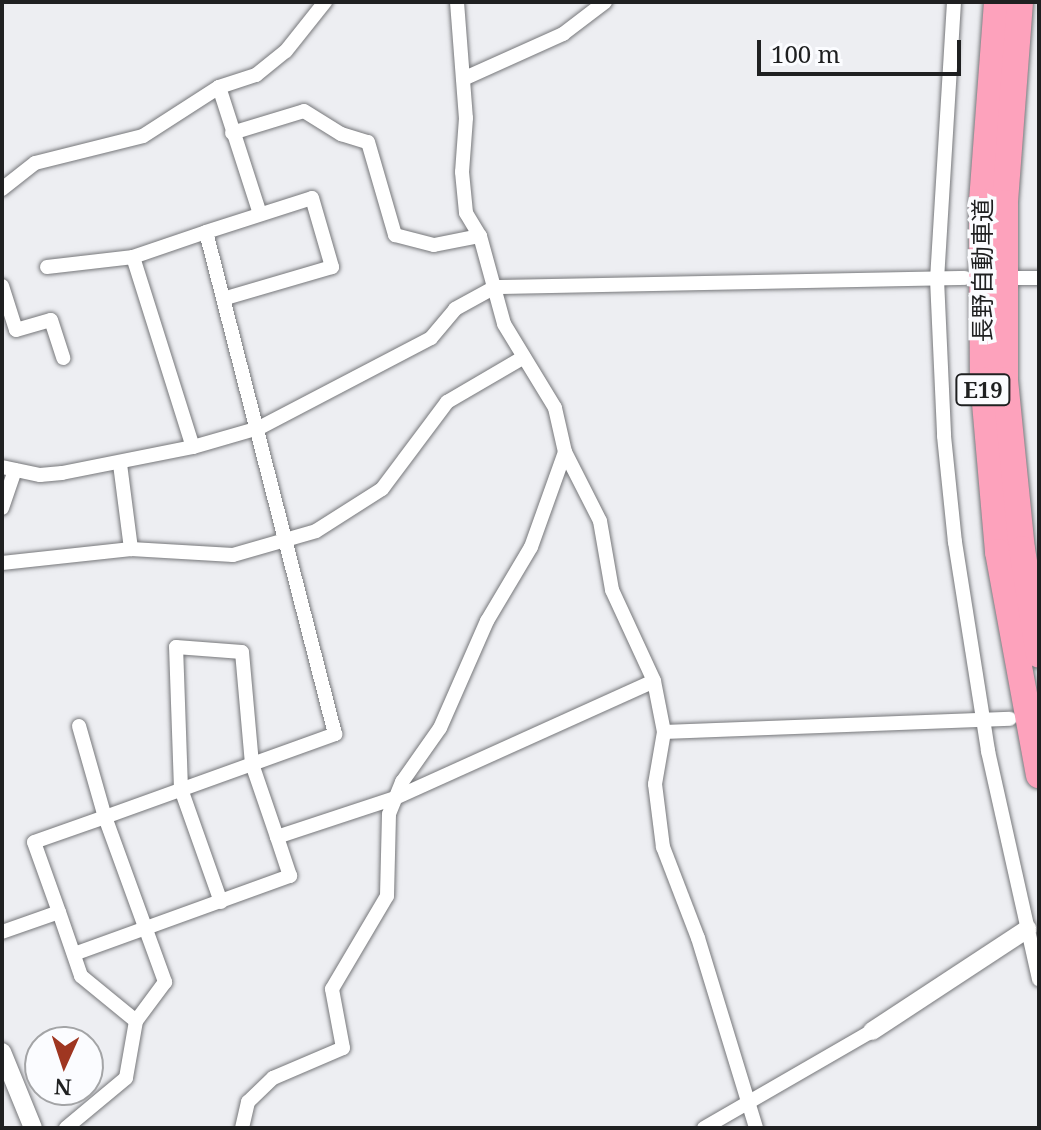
<!DOCTYPE html>
<meta charset="utf-8">
<style>
body{margin:0}
#map{position:relative;width:1041px;height:1130px;overflow:hidden;background:#edeef2;font-family:"Noto Serif","Noto Sans JP",serif}
div>[style]{position:absolute}
[style*='--x']{left:calc(var(--x)*1px);top:calc(var(--y)*1px);width:calc(var(--w)*1px);rotate:calc(var(--a)*1deg)}
.roads{filter:drop-shadow(0 0 2px #76777a) drop-shadow(0 0 2px #76777a)}
.minor>*{height:14px;margin:-7px;padding:0 7px;transform-origin:7px;border-radius:7px;background:#fff}
.tertiary>*{height:18px;margin:-9px;padding:0 9px;transform-origin:9px;border-radius:9px;background:#fff}
.motorway>*{height:26px;margin:-13px;padding:0 13px;transform-origin:13px;border-radius:13px;background:#fda2bc}
span{translate:-50% -50%;white-space:nowrap;text-align:center;line-height:1.15;-webkit-text-stroke:7px #fbfcff;paint-order:stroke}
.shield-label span{padding:2px 6px;background:#fbfcff;border:2px solid;border-radius:6px;-webkit-text-stroke-width:0}
.shield-label{font-size:22px;color:#1f2021;font-weight:700}
.street-label{font-size:24px;color:#1f2021}
.frame{position:absolute;inset:0;border:4px solid #1f2021;pointer-events:none}
.north{position:absolute;left:24px;top:1026px;width:80px;height:80px;box-sizing:border-box;background:#fbfcff;border:2px solid #a3a4a6;border-radius:50%;rotate:183deg;font-size:22px;font-weight:700;line-height:32px;text-align:center;color:#1f2021}
.north::after{content:'';display:block;margin:auto;width:28px;height:36px;background:#9f3621;clip-path:polygon(50% 0,100% 100%,50% 72%,0 100%)}
.scale{position:absolute;left:757px;top:40px;width:204px;height:36px;box-sizing:border-box;border:4px solid #1f2021;border-top:0;padding-left:10px;font-size:24px;line-height:28px;white-space:nowrap;color:#1f2021;-webkit-text-stroke:6px #fbfcff;paint-order:stroke}
</style>
<div id="map">
<div class="roads">
<div class="minor">
<div style="--x:457;--y:2;--w:116;--a:85.6"></div>
<div style="--x:466;--y:118;--w:54;--a:94.2"></div>
<div style="--x:462;--y:172;--w:41;--a:84.4"></div>
<div style="--x:466;--y:213;--w:27;--a:59"></div>
<div style="--x:480;--y:236;--w:91;--a:74.7"></div>
<div style="--x:504;--y:324;--w:98;--a:58.7"></div>
<div style="--x:555;--y:408;--w:45;--a:77.2"></div>
<div style="--x:565;--y:452;--w:77;--a:63.1"></div>
<div style="--x:600;--y:521;--w:70;--a:80.1"></div>
<div style="--x:612;--y:590;--w:100;--a:65.2"></div>
<div style="--x:654;--y:681;--w:52;--a:78.9"></div>
<div style="--x:664;--y:732;--w:53;--a:99.8"></div>
<div style="--x:655;--y:784;--w:64;--a:82.8"></div>
<div style="--x:663;--y:847;--w:97;--a:69"></div>
<div style="--x:698;--y:938;--w:199;--a:73"></div>
<div style="--x:954;--y:2;--w:278;--a:93.5"></div>
<div style="--x:937;--y:279;--w:157;--a:87.4"></div>
<div style="--x:944;--y:436;--w:107;--a:84.1"></div>
<div style="--x:955;--y:542;--w:212;--a:81"></div>
<div style="--x:988;--y:751;--w:234;--a:77.4"></div>
<div style="--x:463;--y:79;--w:110;--a:-24.2"></div>
<div style="--x:563;--y:34;--w:53;--a:-37.3"></div>
<div style="--x:219;--y:87;--w:133;--a:72.1"></div>
<div style="--x:232;--y:133;--w:75;--a:-17"></div>
<div style="--x:304;--y:111;--w:44;--a:31.9"></div>
<div style="--x:341;--y:134;--w:28;--a:17"></div>
<div style="--x:368;--y:142;--w:97;--a:73.8"></div>
<div style="--x:395;--y:235;--w:40;--a:14.4"></div>
<div style="--x:434;--y:245;--w:47;--a:-11.1"></div>
<div style="--x:2;--y:189;--w:42;--a:-38.2"></div>
<div style="--x:35;--y:163;--w:111;--a:-14"></div>
<div style="--x:143;--y:136;--w:90;--a:-32.8"></div>
<div style="--x:219;--y:87;--w:39;--a:-18"></div>
<div style="--x:256;--y:75;--w:38;--a:-39"></div>
<div style="--x:286;--y:51;--w:63;--a:-51.5"></div>
<div style="--x:206;--y:232;--w:111;--a:-17.8"></div>
<div style="--x:312;--y:198;--w:72;--a:73.8"></div>
<div style="--x:332;--y:267;--w:110;--a:163.7"></div>
<div style="--x:47;--y:267;--w:87;--a:-6.6"></div>
<div style="--x:1018;--y:278;--w:21;--a:0"></div>
<div style="--x:2;--y:286;--w:46;--a:72.3"></div>
<div style="--x:16;--y:330;--w:36;--a:-16"></div>
<div style="--x:51;--y:320;--w:40;--a:72"></div>
<div style="--x:120;--y:464;--w:86;--a:82.6"></div>
<div style="--x:2;--y:467;--w:39;--a:12"></div>
<div style="--x:40;--y:475;--w:22;--a:-5"></div>
<div style="--x:62;--y:473;--w:134;--a:-11.2"></div>
<div style="--x:193;--y:447;--w:69;--a:-16.1"></div>
<div style="--x:259;--y:428;--w:194;--a:-27.6"></div>
<div style="--x:431;--y:338;--w:38;--a:-50"></div>
<div style="--x:455;--y:309;--w:46;--a:-28.8"></div>
<div style="--x:495;--y:287;--w:470;--a:-1.1"></div>
<div style="--x:2;--y:508;--w:40;--a:-71.1"></div>
<div style="--x:2;--y:563;--w:130;--a:-6.2"></div>
<div style="--x:131;--y:549;--w:102;--a:3.4"></div>
<div style="--x:233;--y:555;--w:86;--a:-16.1"></div>
<div style="--x:316;--y:531;--w:78;--a:-32.5"></div>
<div style="--x:382;--y:489;--w:109;--a:-53.2"></div>
<div style="--x:447;--y:402;--w:89;--a:-30.3"></div>
<div style="--x:79;--y:726;--w:95;--a:74.1"></div>
<div style="--x:105;--y:817;--w:245;--a:-19.8"></div>
<div style="--x:335;--y:734;--w:518;--a:-104.41"></div>
<div style="--x:206;--y:232;--w:77;--a:161.1"></div>
<div style="--x:133;--y:257;--w:199;--a:72.5"></div>
<div style="--x:664;--y:732;--w:346;--a:-2.2"></div>
<div style="--x:221;--y:902;--w:120;--a:-109.5"></div>
<div style="--x:181;--y:789;--w:142;--a:-92"></div>
<div style="--x:176;--y:647;--w:66;--a:4.3"></div>
<div style="--x:242;--y:652;--w:112;--a:84.9"></div>
<div style="--x:252;--y:764;--w:77;--a:71.1"></div>
<div style="--x:59;--y:912;--w:68;--a:71"></div>
<div style="--x:81;--y:976;--w:71;--a:39.3"></div>
<div style="--x:2;--y:932;--w:60;--a:-19.3"></div>
<div style="--x:59;--y:912;--w:74;--a:-109.7"></div>
<div style="--x:34;--y:842;--w:75;--a:-19.4"></div>
<div style="--x:105;--y:817;--w:176;--a:70"></div>
<div style="--x:165;--y:982;--w:49;--a:126.6"></div>
<div style="--x:136;--y:1021;--w:58;--a:100"></div>
<div style="--x:126;--y:1078;--w:78;--a:140.2"></div>
<div style="--x:74;--y:954;--w:230;--a:-19.9"></div>
<div style="--x:290;--y:876;--w:41;--a:-108.4"></div>
<div style="--x:277;--y:837;--w:124;--a:-18.3"></div>
<div style="--x:395;--y:798;--w:284;--a:-24.3"></div>
<div style="--x:242;--y:1128;--w:27;--a:-77"></div>
<div style="--x:248;--y:1102;--w:35;--a:-44"></div>
<div style="--x:273;--y:1078;--w:76;--a:-23.2"></div>
<div style="--x:343;--y:1048;--w:60;--a:-100.6"></div>
<div style="--x:332;--y:989;--w:108;--a:-59.4"></div>
<div style="--x:387;--y:896;--w:82;--a:-88.6"></div>
<div style="--x:389;--y:814;--w:35;--a:-68"></div>
<div style="--x:402;--y:782;--w:66;--a:-54.9"></div>
<div style="--x:440;--y:728;--w:117;--a:-66.3"></div>
<div style="--x:487;--y:621;--w:86;--a:-59.3"></div>
<div style="--x:531;--y:547;--w:101;--a:-70.3"></div>
<div style="--x:704;--y:1128;--w:194;--a:-30"></div>
</div>
<div class="tertiary">
<div style="--x:872;--y:1031;--w:186;--a:-33.3"></div>
<div style="--x:2;--y:1052;--w:82;--a:67.8"></div>
</div>
<div class="motorway">
<div style="--x:997;--y:2;--w:201;--a:94.3"></div>
<div style="--x:982;--y:202;--w:178;--a:89.7"></div>
<div style="--x:983;--y:380;--w:173;--a:85"></div>
<div style="--x:998;--y:552;--w:227;--a:79.6"></div>
<div style="--x:1020;--y:2;--w:202;--a:94.3"></div>
<div style="--x:1005;--y:203;--w:177;--a:90"></div>
<div style="--x:1005;--y:380;--w:170;--a:84.3"></div>
<div style="--x:1022;--y:549;--w:107;--a:80.9"></div>
</div>
</div>
<div class="shield-label">
<span style="left:983px;top:390px">E19</span>
</div>
<div class="street-label">
<span style="left:982px;top:270px;rotate:-90deg">長野自動車道</span>
</div>
<div class="frame"></div>
<div class="north">N</div>
<div class="scale">100 m</div>
</div>
